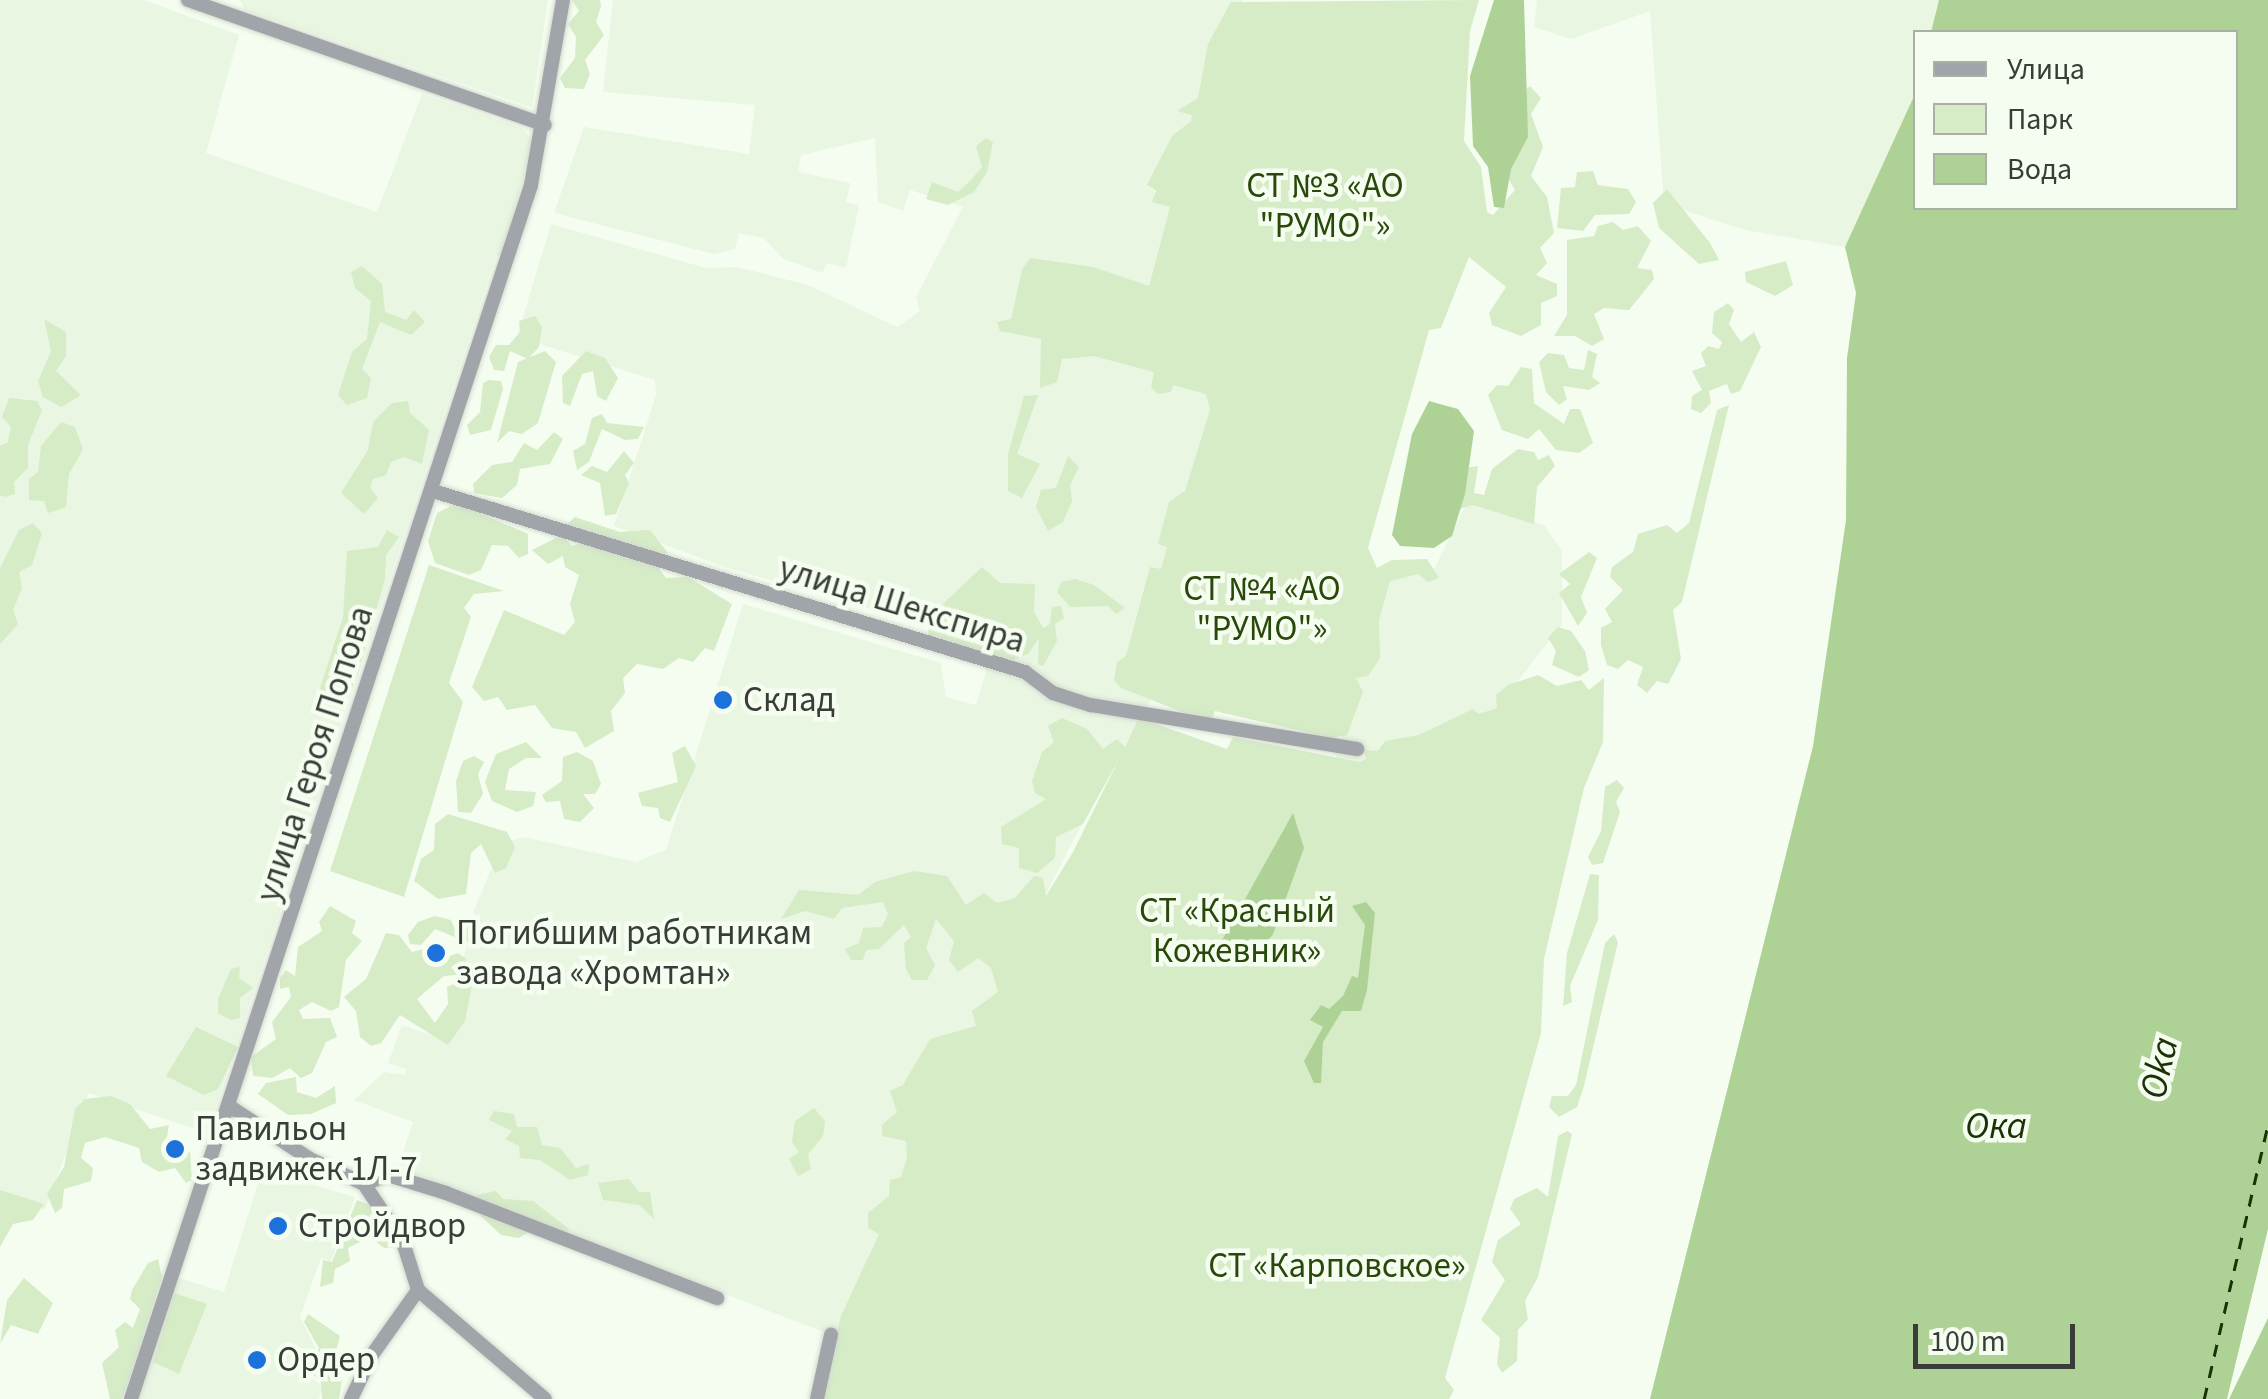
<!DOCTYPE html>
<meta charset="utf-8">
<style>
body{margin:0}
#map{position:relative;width:2268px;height:1399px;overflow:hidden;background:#f5fdf0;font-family:"Source Sans 3",sans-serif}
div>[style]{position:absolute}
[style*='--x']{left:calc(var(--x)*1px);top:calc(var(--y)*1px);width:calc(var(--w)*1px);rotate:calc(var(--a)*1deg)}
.built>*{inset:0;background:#e9f6e2}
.green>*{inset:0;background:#d5ecc7}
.water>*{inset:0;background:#aed296}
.ferry>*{height:2.5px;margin-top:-1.25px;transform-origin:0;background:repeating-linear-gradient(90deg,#1b3207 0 12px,transparent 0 22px)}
.roads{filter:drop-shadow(0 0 2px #d3dacf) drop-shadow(0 0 2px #d3dacf)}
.minor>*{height:14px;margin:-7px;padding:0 7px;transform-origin:7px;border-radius:7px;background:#a1a5aa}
.dots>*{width:28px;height:28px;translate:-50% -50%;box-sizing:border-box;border:5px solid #f5fdf0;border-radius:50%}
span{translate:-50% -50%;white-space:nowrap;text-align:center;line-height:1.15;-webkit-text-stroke:9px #f5fdf0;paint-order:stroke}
.park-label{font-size:35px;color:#29490a}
.street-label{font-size:35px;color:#393d37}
.poi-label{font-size:35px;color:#393d37}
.left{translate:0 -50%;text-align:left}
.water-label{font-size:38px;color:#1b3207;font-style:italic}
.legend{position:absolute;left:1913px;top:30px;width:325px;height:180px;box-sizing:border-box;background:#f5fdf0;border:2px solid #aab0a6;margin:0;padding:12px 18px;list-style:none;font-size:30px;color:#393d37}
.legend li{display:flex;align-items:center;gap:20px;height:50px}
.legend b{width:50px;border:2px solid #aab0a6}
.scale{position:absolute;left:1913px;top:1324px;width:162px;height:45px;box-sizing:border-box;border:5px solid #393d37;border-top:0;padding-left:12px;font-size:30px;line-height:35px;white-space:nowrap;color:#393d37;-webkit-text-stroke:8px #f5fdf0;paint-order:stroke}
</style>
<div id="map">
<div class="built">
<div style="clip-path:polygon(0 0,144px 0,239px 35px,206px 153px,377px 212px,422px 94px,522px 128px,533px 141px,502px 256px,496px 255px,207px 1133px,89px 1093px,45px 1209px,0 1193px)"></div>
<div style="clip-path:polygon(240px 0,548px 0,532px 107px,245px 10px)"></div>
<div style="clip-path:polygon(613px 0,1243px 0,1218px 34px,1191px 121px,1172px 136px,1148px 186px,1170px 207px,1149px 286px,1028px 261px,1009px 331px,1219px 383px,1190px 494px,1158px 544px,1167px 547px,1161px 570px,1150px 567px,1120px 686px,1153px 696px,1067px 852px,873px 1246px,836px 1337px,398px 1167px,413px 1122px,354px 1100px,384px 1072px,405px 1075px,406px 1069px,388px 1063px,402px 1025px,442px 1039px,462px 986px,456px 977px,478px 916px,473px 913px,502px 843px,524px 837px,636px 862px,666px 850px,743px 604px,941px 663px,946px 697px,976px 705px,994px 645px,725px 567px,614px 526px,656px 395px,655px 380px,517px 337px,551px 224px,706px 268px,737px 267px,808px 285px,897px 327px,920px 311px,916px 297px,963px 207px,910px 190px,903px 211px,878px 202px,875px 138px,801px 155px,798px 172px,850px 183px,846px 202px,859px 205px,846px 268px,826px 263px,823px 273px,783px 259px,764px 238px,739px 233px,735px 249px,714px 254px,554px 213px,584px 127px,749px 154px,755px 105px,603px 92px)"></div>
<div style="clip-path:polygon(1537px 0,1939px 0,1931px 32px,1916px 32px,1915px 94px,1897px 144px,1845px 247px,1745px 230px,1664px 204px,1650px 11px,1571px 39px,1534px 27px)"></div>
<div style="clip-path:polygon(1468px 501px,1544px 525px,1562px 551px,1562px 624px,1497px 708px,1359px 762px,1336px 758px,1383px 580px,1391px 567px,1433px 571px)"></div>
<div style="clip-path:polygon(262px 1170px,355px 1197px,331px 1261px,321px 1258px,300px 1317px,316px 1349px,306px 1376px,323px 1385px,319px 1399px,138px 1399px,179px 1278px,224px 1292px)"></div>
</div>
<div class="green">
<div style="clip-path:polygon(572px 0,600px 0,601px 6px,596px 22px,604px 35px,585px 60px,590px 74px,584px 89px,565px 88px,560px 78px,575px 58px,576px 37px,568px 24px,579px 11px)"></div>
<div style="clip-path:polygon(1479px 0,1470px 31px,1464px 141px,1481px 167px,1487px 212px,1493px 215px,1515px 190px,1506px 175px,1519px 96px,1530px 86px,1541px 98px,1531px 114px,1543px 147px,1531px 176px,1547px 197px,1554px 233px,1540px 248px,1547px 263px,1536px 275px,1557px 284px,1557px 296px,1541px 303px,1541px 325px,1521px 336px,1492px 325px,1489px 313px,1506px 287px,1469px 257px,1441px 328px,1429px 330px,1368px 548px,1377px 568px,1392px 560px,1427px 559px,1439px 578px,1428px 582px,1418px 574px,1390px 581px,1379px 620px,1380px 658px,1368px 676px,1356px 678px,1363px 692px,1347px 735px,1332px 738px,1215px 711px,1212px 718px,1195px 717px,1121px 688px,1114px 680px,1117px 662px,1126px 656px,1150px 567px,1161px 569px,1167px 547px,1158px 544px,1169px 502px,1185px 491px,1210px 410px,1206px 394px,1173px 385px,1171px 392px,1158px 394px,1151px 388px,1154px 372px,1094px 356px,1062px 359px,1057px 382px,1040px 388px,1041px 339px,1000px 331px,997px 322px,1011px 319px,1022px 270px,1030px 258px,1093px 267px,1149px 286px,1170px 207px,1152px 202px,1156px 191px,1147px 185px,1172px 136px,1191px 121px,1192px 115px,1177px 111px,1198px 98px,1208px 44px,1231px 2px)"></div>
<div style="clip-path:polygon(986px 138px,993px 142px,987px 172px,974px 192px,948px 205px,926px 199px,932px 182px,958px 192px,971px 180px,982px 167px,976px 146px)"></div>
<div style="clip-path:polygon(1593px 171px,1598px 185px,1628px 189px,1636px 202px,1629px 214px,1595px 215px,1583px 231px,1557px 228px,1561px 188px,1575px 187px,1577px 172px)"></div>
<div style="clip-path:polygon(1667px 189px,1710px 243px,1719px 260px,1699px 264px,1659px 228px,1653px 203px)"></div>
<div style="clip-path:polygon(1613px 222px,1623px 230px,1638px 226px,1651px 241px,1637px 268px,1652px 270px,1654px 279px,1629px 310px,1604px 308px,1594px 314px,1604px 339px,1592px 346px,1575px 336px,1554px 336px,1567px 315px,1567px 240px,1594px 236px,1598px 226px)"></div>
<div style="clip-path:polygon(1786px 261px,1793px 285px,1775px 296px,1746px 282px,1745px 272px)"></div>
<div style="clip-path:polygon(362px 266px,382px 284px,385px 312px,406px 320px,414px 310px,425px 322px,411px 335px,380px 322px,362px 369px,371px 378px,367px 398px,347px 405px,338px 395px,352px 352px,367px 339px,371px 301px,355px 288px,351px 272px)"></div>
<div style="clip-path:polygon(1728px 303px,1734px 310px,1729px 324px,1741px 342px,1754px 332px,1761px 347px,1740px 391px,1731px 394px,1727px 384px,1709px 391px,1711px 403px,1701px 413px,1691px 409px,1692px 396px,1702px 390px,1692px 371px,1706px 366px,1701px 353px,1708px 346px,1719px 349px,1722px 342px,1712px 333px,1714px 312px)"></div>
<div style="clip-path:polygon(535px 316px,542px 327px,539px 347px,528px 359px,510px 351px,504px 371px,494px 370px,489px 357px,496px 345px,509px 345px,520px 332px,519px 321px)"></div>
<div style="clip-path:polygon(44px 319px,66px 332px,66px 356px,56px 371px,81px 395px,61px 407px,43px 397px,38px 381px,51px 351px)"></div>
<div style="clip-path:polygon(1588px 350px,1597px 354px,1592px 377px,1600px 383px,1589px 390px,1563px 386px,1567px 399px,1559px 405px,1546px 392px,1539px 362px,1548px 353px,1564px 355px,1569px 368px,1584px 370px)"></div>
<div style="clip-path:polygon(545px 351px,556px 362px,538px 423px,522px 434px,509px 431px,497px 443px,518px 362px)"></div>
<div style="clip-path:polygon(586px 351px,605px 358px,618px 378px,606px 401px,597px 396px,593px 371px,582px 374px,570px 406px,563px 403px,562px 376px)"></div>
<div style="clip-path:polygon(1521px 367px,1532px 369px,1534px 403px,1564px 424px,1570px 409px,1580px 409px,1593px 443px,1579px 453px,1556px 450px,1539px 429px,1528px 439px,1502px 430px,1488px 395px,1497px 385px,1508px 386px)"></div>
<div style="clip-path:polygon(489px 380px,501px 381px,503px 389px,491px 430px,470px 435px,467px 425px,480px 412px,483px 383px)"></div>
<div style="clip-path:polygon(1038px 395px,1017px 454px,1040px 464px,1022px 498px,1008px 491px,1008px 454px,1024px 396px)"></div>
<div style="clip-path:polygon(9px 398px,37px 401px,42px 410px,28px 445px,28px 468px,14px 482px,15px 494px,5px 497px,0 495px,0 446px,8px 442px,11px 427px,2px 417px)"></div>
<div style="clip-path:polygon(408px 401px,410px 413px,429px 430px,422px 464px,404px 457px,391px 462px,386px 475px,373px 479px,370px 488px,378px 498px,364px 514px,341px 493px,368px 450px,373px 422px,392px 403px)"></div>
<div style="clip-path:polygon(1729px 405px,1682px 602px,1673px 610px,1681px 659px,1668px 684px,1657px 681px,1647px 693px,1637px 685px,1643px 667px,1628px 660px,1618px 669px,1607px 665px,1601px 645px,1601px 628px,1612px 622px,1605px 609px,1623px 590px,1610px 577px,1612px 567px,1633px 552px,1638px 534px,1667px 525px,1677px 533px,1689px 523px,1717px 410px)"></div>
<div style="clip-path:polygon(602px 414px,607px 423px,644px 427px,638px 439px,625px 440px,602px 429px,589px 462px,577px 470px,573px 451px,585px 444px,592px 418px)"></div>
<div style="clip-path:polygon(61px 422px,75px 427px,83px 449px,69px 474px,66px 507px,48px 513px,44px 501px,29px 500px,29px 479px,38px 472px,41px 446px)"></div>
<div style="clip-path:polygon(554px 432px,563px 439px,550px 464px,520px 469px,517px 485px,502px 498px,474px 493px,473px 484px,492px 465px,512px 462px,524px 443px,537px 450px)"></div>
<div style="clip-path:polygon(1518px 449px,1534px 452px,1538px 460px,1549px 455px,1555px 466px,1537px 487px,1534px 524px,1473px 505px,1456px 510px,1465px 468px,1478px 466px,1474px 493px,1484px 495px,1492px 469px)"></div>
<div style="clip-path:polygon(624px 451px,634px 463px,625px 475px,629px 483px,616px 514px,605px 516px,600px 483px,581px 475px,592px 466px,607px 472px)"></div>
<div style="clip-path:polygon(1068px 456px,1079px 467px,1070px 485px,1072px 501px,1063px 522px,1048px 531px,1036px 507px,1041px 490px,1056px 488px)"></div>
<div style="clip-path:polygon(457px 503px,528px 534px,528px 554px,519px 558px,508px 546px,492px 545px,481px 570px,469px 575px,435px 563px,428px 541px,437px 513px)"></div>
<div style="clip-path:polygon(575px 517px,620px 532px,650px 530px,668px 553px,638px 553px,564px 527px)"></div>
<div style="clip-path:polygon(33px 523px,42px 533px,32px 565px,19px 572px,22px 588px,13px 610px,18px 624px,0 644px,0 568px,19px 530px)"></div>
<div style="clip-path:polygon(387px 530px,399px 537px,386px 555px,385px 579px,357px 677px,345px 700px,329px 702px,319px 691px,343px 617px,347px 551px,378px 547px)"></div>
<div style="clip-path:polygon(562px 535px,572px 546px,583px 542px,657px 566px,666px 578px,688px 577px,732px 604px,714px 651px,705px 648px,693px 662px,679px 658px,663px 669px,637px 664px,623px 678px,625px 693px,611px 711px,614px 731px,585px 748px,576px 732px,552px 728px,535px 705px,507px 710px,498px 697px,484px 701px,472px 687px,504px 610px,564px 635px,575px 622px,570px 604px,579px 575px,565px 567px,563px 556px,548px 564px,532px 550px)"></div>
<div style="clip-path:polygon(1589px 552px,1597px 558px,1581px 597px,1587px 613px,1578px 626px,1559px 593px,1570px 584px,1559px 574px)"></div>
<div style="clip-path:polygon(429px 565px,504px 591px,474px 594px,464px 608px,471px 617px,449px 683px,463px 702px,404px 897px,330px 871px)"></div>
<div style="clip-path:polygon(982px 567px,1000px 583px,1035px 584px,1034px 612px,1043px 628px,1050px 624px,1052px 607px,1061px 606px,1064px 618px,1055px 624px,1057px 641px,1043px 666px,1038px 664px,1039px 638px,1029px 653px,1007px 663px,928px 639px,929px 617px)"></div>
<div style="clip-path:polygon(1075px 579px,1094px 585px,1125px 608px,1116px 614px,1108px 606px,1070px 607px,1057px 592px,1061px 582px)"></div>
<div style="clip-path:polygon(1558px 627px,1571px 631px,1585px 651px,1589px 670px,1579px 677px,1552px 665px,1556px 651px,1548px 638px)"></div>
<div style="clip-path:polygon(1538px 675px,1557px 686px,1581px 680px,1589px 690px,1604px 678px,1603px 742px,1584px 788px,1544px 959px,1541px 1033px,1445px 1378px,1454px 1390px,1449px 1399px,822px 1399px,841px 1316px,879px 1234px,868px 1228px,868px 1213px,889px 1196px,890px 1180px,901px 1177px,907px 1157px,906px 1141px,882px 1136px,882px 1125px,897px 1112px,890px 1091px,903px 1085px,930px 1039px,976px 1026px,972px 1011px,998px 992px,991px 968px,978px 958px,958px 972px,949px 960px,954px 941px,936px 919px,926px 948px,935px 965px,927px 980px,912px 980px,906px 969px,904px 943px,911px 937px,904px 925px,879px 949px,866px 950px,863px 960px,851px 960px,845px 949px,859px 943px,863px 928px,882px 927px,888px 914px,883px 902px,842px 908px,834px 919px,805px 911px,781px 919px,799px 890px,858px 895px,875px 882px,914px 871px,947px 876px,966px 905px,984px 893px,997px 903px,1015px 898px,1034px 876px,1043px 878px,1046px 896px,1073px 852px,1119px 759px,1083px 824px,1056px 837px,1055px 858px,1037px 873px,1019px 868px,1019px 848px,1002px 844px,1001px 827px,1046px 799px,1035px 793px,1032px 781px,1042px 752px,1054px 742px,1048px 726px,1062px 718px,1087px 729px,1103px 749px,1117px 739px,1125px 747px,1139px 718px,1227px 749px,1233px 737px,1359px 762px,1366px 759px,1364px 750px,1378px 751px,1385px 741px,1419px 735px,1473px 709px,1479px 714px,1497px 708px,1496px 695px,1508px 685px)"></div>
<div style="clip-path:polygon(526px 742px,542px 758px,526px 758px,509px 769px,505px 790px,536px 792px,533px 806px,517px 812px,492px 801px,485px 782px,496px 754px)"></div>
<div style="clip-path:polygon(685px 746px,696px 766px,670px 822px,660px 818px,658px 808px,642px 806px,638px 793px,678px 782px,672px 753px)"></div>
<div style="clip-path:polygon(577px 752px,593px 761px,601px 784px,595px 794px,583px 794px,594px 808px,580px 822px,564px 819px,560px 801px,546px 802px,542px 795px,562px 781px,563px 757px)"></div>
<div style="clip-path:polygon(474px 756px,484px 762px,478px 774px,483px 794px,471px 813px,458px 812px,456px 781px,463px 761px)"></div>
<div style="clip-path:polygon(1617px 780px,1624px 788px,1616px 802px,1620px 812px,1603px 863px,1592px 865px,1588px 857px,1601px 831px,1605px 787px)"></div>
<div style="clip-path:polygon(448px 814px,507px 832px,515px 847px,506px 868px,495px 873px,481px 844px,471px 853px,466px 894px,438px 899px,414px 881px,421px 859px,434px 850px,435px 824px)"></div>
<div style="clip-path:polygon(1590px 874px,1599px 875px,1598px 920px,1570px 986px,1572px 1002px,1563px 1006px,1567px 953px)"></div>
<div style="clip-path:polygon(330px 906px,356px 921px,352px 933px,362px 941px,346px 960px,339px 1007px,331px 1011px,312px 1002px,299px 1010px,303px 1019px,330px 1018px,337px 1037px,326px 1042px,312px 1073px,301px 1078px,290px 1068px,272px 1078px,253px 1076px,251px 1057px,276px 1039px,272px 1022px,291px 997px,289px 987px,280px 989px,280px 978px,286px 970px,295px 976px,298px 947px,322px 931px,319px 922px)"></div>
<div style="clip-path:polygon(435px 916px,451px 920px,455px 929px,466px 924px,475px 934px,469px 943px,435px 929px,421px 945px,410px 944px,408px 935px,418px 922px)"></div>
<div style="clip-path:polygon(386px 933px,399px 935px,412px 952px,434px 946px,445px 958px,458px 953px,466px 959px,466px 974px,444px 976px,417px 999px,435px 1023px,448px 1004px,447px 987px,465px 979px,472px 984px,465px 1021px,448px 1045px,400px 1015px,381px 1043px,371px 1046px,360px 1037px,356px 1011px,344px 997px,366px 979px)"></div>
<div style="clip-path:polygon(1614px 934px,1618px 942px,1584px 1086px,1577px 1107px,1559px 1117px,1549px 1107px,1552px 1096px,1568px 1096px,1576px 1085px,1605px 943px)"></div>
<div style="clip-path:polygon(240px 967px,239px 978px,253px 988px,240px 998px,240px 1018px,231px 1020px,218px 1013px,218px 999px,231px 969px)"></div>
<div style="clip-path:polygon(196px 1027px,238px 1047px,218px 1089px,204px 1095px,166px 1076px)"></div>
<div style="clip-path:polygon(296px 1077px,297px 1092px,316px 1098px,335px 1086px,336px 1103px,311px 1114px,288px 1115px,258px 1094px,266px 1083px)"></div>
<div style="clip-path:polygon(111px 1096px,130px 1104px,150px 1129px,169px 1125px,165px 1149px,178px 1157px,190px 1151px,192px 1180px,186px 1183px,175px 1168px,159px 1172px,142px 1162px,139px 1148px,105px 1137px,85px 1143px,81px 1158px,93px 1168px,91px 1181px,64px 1189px,62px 1208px,55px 1213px,47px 1194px,64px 1167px,75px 1109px,85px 1099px)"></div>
<div style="clip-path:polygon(814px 1108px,825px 1121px,823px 1136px,808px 1154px,811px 1169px,798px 1176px,789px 1159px,799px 1152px,792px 1142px,795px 1121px)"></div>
<div style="clip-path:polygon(494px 1111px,514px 1114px,517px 1127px,537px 1127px,542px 1145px,560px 1148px,576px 1168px,589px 1164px,588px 1175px,570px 1180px,540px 1160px,520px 1158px,519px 1146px,505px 1139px,512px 1131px,489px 1120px)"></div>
<div style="clip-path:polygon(1567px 1131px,1572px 1134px,1538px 1277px,1525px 1301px,1528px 1319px,1518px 1330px,1517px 1361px,1502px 1373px,1497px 1364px,1500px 1338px,1481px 1320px,1505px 1280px,1492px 1262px,1498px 1240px,1521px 1224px,1510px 1209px,1514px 1199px,1537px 1188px,1548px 1197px,1558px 1136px)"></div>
<div style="clip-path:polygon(629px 1179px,639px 1192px,650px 1192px,654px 1219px,639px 1205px,603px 1200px,598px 1183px)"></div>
<div style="clip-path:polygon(0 1190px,44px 1204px,33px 1220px,13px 1224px,0 1247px)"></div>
<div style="clip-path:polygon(496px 1191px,503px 1199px,533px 1201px,569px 1229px,555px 1241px,530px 1231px,519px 1238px,501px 1235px,470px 1206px,477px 1195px)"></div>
<div style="clip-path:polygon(357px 1200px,404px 1219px,403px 1248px,384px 1248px,370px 1237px,348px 1248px,350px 1261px,335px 1269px,333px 1283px,320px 1287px,323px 1260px,332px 1262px)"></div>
<div style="clip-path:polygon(158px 1259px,162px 1277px,136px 1359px,122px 1399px,110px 1399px,102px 1363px,119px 1347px,115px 1330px,125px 1322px,133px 1328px,140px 1309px,130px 1299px,132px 1290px,148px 1263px)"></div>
<div style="clip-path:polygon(24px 1278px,53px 1303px,38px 1334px,11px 1325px,0 1344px,7px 1300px)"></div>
<div style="clip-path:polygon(174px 1293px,207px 1304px,179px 1374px,153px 1362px)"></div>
<div style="clip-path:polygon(308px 1314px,340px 1336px,329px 1377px,342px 1380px,339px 1399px,322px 1399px,321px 1381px,305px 1369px,319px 1348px,304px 1322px)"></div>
</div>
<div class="water">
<div style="clip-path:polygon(1494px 0,1524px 0,1528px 137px,1511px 169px,1504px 208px,1494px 207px,1488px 167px,1473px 146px,1470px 76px)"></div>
<div style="clip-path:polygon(1939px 0,2268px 0,2268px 1229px,2227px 1399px,1650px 1399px,1813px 746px,1846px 520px,1847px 358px,1856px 293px,1845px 247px,1915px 94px,1916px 208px,2236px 208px,2236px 32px,1931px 32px)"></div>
<div style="clip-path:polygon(1429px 401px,1458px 409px,1474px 431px,1465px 494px,1452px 536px,1434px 548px,1400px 546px,1392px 535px,1412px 434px)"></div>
<div style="clip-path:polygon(1293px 813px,1304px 848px,1273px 934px,1252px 962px,1202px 966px,1188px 955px,1199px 945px,1221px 942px)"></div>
<div style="clip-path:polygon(1366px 902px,1375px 913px,1367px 990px,1361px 1011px,1342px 1011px,1323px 1042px,1321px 1083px,1314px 1083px,1304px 1061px,1323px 1027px,1310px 1020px,1321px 1005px,1329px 1009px,1343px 996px,1352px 976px,1358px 978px,1365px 925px,1352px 906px)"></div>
<div style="clip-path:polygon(2268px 1318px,2268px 1399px,2229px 1399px)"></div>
</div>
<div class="ferry">
<div style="--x:2204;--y:1399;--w:282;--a:-76.9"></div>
</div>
<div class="roads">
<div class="minor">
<div style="--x:188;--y:0;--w:378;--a:19.3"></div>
<div style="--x:433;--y:491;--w:619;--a:17"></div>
<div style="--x:1025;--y:672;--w:35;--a:37"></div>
<div style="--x:1053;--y:693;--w:40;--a:18"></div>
<div style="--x:1091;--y:705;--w:270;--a:9.4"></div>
<div style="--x:229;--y:1106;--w:97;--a:33.2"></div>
<div style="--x:310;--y:1159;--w:60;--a:24.8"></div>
<div style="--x:364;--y:1184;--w:70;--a:56.1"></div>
<div style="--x:403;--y:1242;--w:50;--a:72.6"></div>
<div style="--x:418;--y:1290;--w:167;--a:40.6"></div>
<div style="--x:364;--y:1184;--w:26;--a:-21"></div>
<div style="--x:388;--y:1175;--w:61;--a:17.2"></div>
<div style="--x:446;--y:1193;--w:291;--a:21.2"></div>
<div style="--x:131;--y:1399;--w:1278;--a:-71.76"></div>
<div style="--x:531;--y:185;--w:188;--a:-80.2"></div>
<div style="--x:351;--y:1399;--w:49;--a:-64.5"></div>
<div style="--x:372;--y:1355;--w:80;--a:-54.7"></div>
<div style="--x:817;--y:1399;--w:66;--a:-77.7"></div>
</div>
</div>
<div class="dots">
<div style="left:723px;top:700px;background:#1d71db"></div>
<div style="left:436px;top:953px;background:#1d71db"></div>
<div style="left:175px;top:1149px;background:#1d71db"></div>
<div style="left:278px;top:1226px;background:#1d71db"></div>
<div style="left:257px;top:1360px;background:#1d71db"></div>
</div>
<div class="park-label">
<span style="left:1325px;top:206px">СТ №3 «АО<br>"РУМО"»</span>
<span style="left:1262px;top:609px">СТ №4 «АО<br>"РУМО"»</span>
<span style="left:1237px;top:931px">СТ «Красный<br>Кожевник»</span>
<span style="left:1337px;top:1266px">СТ «Карповское»</span>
</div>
<div class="street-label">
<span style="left:902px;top:605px;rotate:17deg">улица Шекспира</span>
<span style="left:315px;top:754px;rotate:-72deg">улица Героя Попова</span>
</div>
<div class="poi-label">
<span class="left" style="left:743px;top:700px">Склад</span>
<span class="left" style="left:456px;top:953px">Погибшим работникам<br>завода «Хромтан»</span>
<span class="left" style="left:195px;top:1149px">Павильон<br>задвижек 1Л-7</span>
<span class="left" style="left:298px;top:1226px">Стройдвор</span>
<span class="left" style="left:277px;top:1360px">Ордер</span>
</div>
<div class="water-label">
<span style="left:2160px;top:1068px;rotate:-77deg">Oka</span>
<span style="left:1996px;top:1127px">Ока</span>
</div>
<ul class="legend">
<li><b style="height:12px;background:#a1a5aa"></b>Улица</li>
<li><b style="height:28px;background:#d5ecc7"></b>Парк</li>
<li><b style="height:28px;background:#aed296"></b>Вода</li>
</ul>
<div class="scale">100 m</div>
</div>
